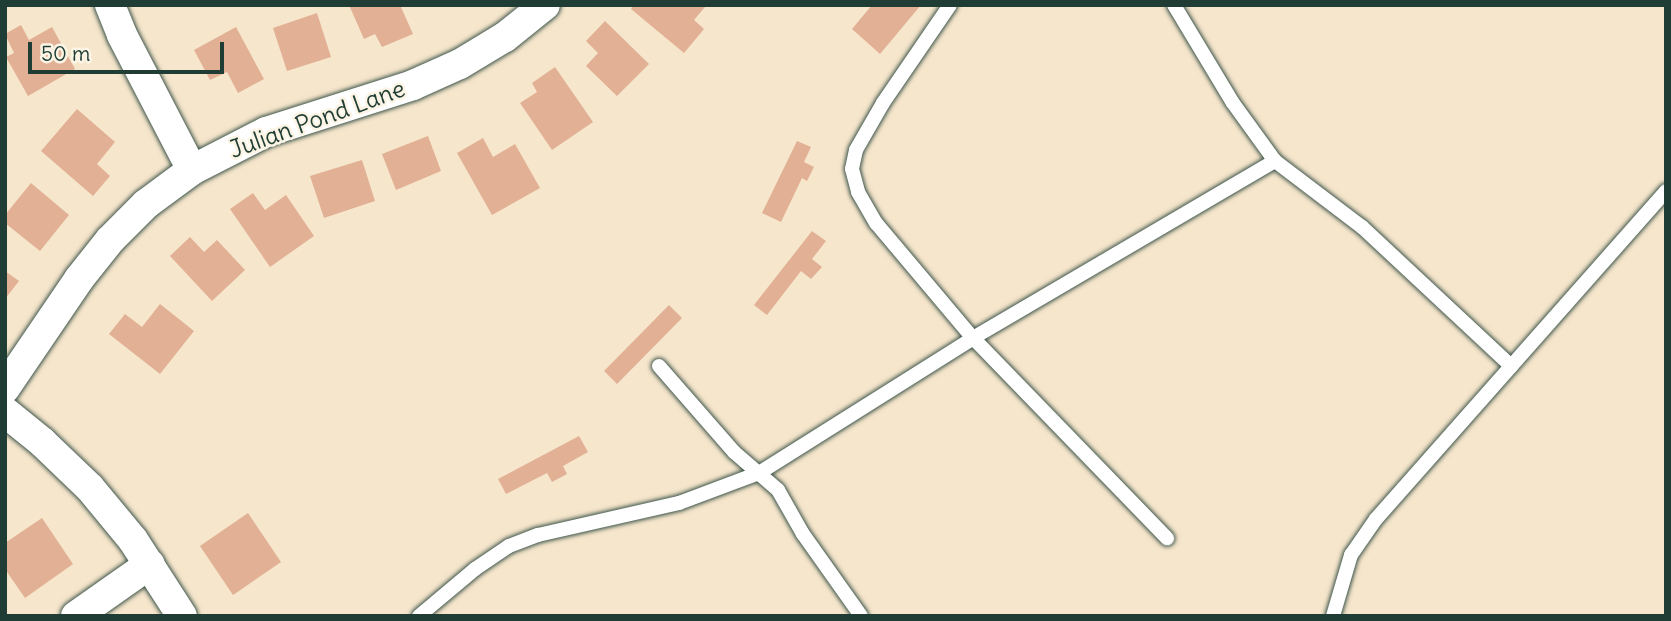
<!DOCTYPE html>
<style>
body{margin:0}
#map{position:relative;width:1671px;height:621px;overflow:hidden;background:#f6e6cc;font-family:Delius,sans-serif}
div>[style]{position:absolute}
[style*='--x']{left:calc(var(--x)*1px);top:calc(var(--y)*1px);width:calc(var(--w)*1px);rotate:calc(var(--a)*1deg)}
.building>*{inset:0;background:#e2b094}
.roads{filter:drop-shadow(0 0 2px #3f564b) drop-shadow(0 0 2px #3f564b)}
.service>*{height:14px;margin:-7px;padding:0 7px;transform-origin:7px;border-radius:7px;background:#fff}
.minor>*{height:30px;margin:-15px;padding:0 15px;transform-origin:15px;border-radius:15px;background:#fff}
span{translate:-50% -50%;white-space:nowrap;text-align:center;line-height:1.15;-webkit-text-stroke:5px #fcf5e5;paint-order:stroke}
.street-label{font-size:24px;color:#1f3d34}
.frame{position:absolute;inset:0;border:7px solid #1f3d34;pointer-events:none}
.scale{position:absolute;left:28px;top:42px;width:196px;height:32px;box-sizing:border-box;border:4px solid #1f3d34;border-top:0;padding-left:9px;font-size:21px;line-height:24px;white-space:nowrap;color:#1f3d34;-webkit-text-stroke:5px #fcf5e5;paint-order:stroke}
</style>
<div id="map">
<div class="building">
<div style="clip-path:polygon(349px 5px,400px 5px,413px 34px,382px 47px,375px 34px,364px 39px)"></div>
<div style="clip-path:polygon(634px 5px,702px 5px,705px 7px,694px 20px,704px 29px,684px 53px,631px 9px)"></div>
<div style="clip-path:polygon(872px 5px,921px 5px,880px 54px,852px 29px)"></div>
<div style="clip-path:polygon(317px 13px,331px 57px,287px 71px,273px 28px)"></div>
<div style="clip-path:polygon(605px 21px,649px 64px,617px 96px,586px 66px,598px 53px,586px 41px)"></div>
<div style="clip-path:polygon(21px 25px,29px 40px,52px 27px,75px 69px,28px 96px,6px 57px,14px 53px,5px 34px)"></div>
<div style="clip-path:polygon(236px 27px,264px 79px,238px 93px,227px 72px,210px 80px,194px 50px)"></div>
<div style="clip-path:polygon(555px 67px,593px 122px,552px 150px,520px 103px,537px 92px,532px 83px)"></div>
<div style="clip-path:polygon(77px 109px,115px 142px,97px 164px,110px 176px,93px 196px,41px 151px)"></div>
<div style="clip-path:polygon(428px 136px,441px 171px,396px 190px,382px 154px)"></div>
<div style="clip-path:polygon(483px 138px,493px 157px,515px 144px,540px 188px,492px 215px,457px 153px)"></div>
<div style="clip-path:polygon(797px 141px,811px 147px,804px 162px,814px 167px,807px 181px,802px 178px,781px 222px,762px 213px)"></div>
<div style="clip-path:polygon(362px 160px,375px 201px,324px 218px,310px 176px)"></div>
<div style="clip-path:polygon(31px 183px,69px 215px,40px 251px,5px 223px,5px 215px)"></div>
<div style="clip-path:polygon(253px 193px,265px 210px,286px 195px,314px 236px,270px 267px,230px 209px)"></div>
<div style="clip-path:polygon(812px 231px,826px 241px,812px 259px,822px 267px,811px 279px,801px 271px,767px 315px,754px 305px)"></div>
<div style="clip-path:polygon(190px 237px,204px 252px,217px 240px,245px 270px,212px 301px,170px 256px)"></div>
<div style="clip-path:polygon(5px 271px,19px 281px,5px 299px)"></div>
<div style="clip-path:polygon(160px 304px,194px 331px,160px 374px,109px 334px,125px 314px,142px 327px)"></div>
<div style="clip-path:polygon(669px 305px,682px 318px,617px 384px,604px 371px)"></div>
<div style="clip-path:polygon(579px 436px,588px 452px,563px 466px,567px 474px,552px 482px,547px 473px,506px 494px,498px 479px)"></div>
<div style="clip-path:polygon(248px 513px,281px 562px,233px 595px,200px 546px)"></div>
<div style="clip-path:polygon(42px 518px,73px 564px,25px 598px,5px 569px,5px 543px)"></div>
</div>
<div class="roads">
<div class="service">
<div style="--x:950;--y:5;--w:119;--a:124.4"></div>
<div style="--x:883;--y:103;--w:54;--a:119.9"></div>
<div style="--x:856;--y:150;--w:19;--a:102"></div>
<div style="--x:852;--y:169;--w:24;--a:75"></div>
<div style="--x:858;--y:192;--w:36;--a:60"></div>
<div style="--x:876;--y:223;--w:150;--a:49.9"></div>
<div style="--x:973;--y:338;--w:279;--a:45.9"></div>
<div style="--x:1174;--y:5;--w:114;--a:59"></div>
<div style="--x:1233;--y:103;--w:72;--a:54.1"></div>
<div style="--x:1275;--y:161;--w:109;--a:37.2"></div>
<div style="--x:1362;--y:227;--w:204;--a:43"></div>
<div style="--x:659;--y:366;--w:114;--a:48.9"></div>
<div style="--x:734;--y:452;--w:58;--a:40.8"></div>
<div style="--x:778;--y:490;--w:51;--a:60.4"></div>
<div style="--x:803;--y:534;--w:100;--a:54.7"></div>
<div style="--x:419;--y:616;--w:73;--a:-40"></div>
<div style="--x:475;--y:569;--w:41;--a:-34.1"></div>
<div style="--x:509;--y:546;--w:31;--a:-21"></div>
<div style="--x:538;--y:535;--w:145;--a:-12.8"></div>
<div style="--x:679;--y:503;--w:85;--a:-20.6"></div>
<div style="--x:759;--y:473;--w:253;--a:-32.2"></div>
<div style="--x:973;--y:338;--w:350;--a:-30.4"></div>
<div style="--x:1333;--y:616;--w:64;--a:-73.6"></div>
<div style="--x:1351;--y:555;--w:44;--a:-55.2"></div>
<div style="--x:1376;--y:519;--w:438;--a:-48.5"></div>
</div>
<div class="minor">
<div style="--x:110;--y:5;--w:32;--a:68"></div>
<div style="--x:122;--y:35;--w:152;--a:62.6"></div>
<div style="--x:5;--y:388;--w:132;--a:-55.8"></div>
<div style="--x:79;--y:279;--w:50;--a:-51.5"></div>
<div style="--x:110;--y:240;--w:51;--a:-45"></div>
<div style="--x:146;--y:204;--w:57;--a:-36.5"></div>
<div style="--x:192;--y:170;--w:83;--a:-27.2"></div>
<div style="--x:266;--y:132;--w:154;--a:-17.7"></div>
<div style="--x:413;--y:85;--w:51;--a:-24.1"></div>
<div style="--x:460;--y:64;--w:52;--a:-31"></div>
<div style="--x:505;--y:37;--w:51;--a:-38.7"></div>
<div style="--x:5;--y:412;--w:48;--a:39"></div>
<div style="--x:42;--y:442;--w:66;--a:43.8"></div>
<div style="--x:90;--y:488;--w:67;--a:50.4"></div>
<div style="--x:133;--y:540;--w:90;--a:57.2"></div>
<div style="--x:76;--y:616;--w:90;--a:-35.1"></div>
</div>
</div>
<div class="street-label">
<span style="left:317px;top:119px;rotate:-20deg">Julian Pond Lane</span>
</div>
<div class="frame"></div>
<div class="scale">50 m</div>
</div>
